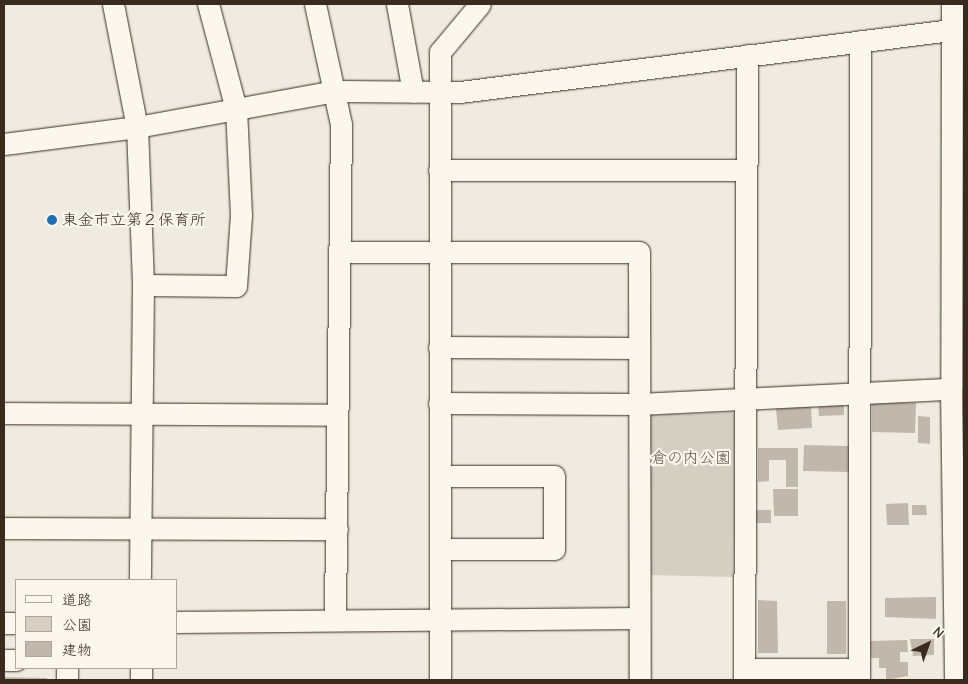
<!DOCTYPE html>
<meta charset="utf-8">
<style>
body{margin:0}
#map{position:relative;width:968px;height:684px;overflow:hidden;background:#f0ebe0;font-family:"Comic Neue","Klee One",sans-serif}
div>[style]{position:absolute}
[style*='--x']{left:calc(var(--x)*1px);top:calc(var(--y)*1px);width:calc(var(--w)*1px);rotate:calc(var(--a)*1deg)}
.green>*{inset:0;background:#d5cec3}
.building>*{inset:0;background:#c0b8ad}
.roads{filter:drop-shadow(0 0 1px #3b2a1e) drop-shadow(0 0 1px #3b2a1e)}
.minor>*{height:21px;margin:-10.5px;padding:0 10.5px;transform-origin:10.5px;border-radius:10.5px;background:#fbf7ec}
.dots>*{width:14px;height:14px;translate:-50% -50%;box-sizing:border-box;border:2px solid #fbf7ec;border-radius:50%}
span{translate:-50% -50%;white-space:nowrap;text-align:center;line-height:1.15;-webkit-text-stroke:4.5px #fbf7ec;paint-order:stroke}
.poi-label{font-size:16px;color:#3b2a1e}
.left{translate:0 -50%;text-align:left}
.park-label{font-size:16px;color:#625347}
.frame{position:absolute;inset:0;border:5px solid #3b2a1e;pointer-events:none}
.legend{position:absolute;left:15px;top:579px;width:162px;height:90px;box-sizing:border-box;background:#fbf7ec;border:1px solid #aea59a;margin:0;padding:6px 9px;list-style:none;font-size:15px;color:#3b2a1e}
.legend li{display:flex;align-items:center;gap:10px;height:25px}
.legend b{width:25px;border:1px solid #aea59a}
.north{position:absolute;left:903px;top:619px;width:50px;height:50px;-webkit-text-stroke:4px #fbf7ec;paint-order:stroke;rotate:42deg;font-size:14px;font-weight:700;line-height:20px;text-align:center;color:#3b2a1e}
.north::after{content:'';display:block;margin:auto;width:18px;height:22px;background:#3b2a1e;clip-path:polygon(50% 0,100% 100%,50% 72%,0 100%)}
</style>
<div id="map">
<div class="green">
<div style="clip-path:polygon(731px 412px,737px 416px,734px 577px,647px 575px,647px 420px,651px 415px)"></div>
</div>
<div class="building">
<div style="clip-path:polygon(844px 401px,844px 415px,819px 416px,818px 402px)"></div>
<div style="clip-path:polygon(872px 402px,916px 403px,915px 433px,872px 432px)"></div>
<div style="clip-path:polygon(811px 406px,812px 428px,778px 430px,776px 408px)"></div>
<div style="clip-path:polygon(918px 416px,930px 417px,930px 444px,918px 443px)"></div>
<div style="clip-path:polygon(804px 445px,849px 446px,849px 472px,803px 471px)"></div>
<div style="clip-path:polygon(758px 448px,798px 448px,798px 487px,786px 487px,786px 460px,769px 460px,769px 481px,758px 482px)"></div>
<div style="clip-path:polygon(773px 489px,798px 489px,798px 516px,774px 516px)"></div>
<div style="clip-path:polygon(908px 503px,909px 525px,887px 525px,886px 504px)"></div>
<div style="clip-path:polygon(912px 505px,926px 505px,927px 515px,912px 515px)"></div>
<div style="clip-path:polygon(754px 510px,771px 510px,771px 523px,754px 523px)"></div>
<div style="clip-path:polygon(936px 597px,936px 619px,885px 617px,885px 598px)"></div>
<div style="clip-path:polygon(758px 600px,777px 601px,778px 653px,758px 653px)"></div>
<div style="clip-path:polygon(827px 601px,846px 601px,846px 654px,827px 654px)"></div>
<div style="clip-path:polygon(910px 639px,934px 639px,934px 655px,913px 656px)"></div>
<div style="clip-path:polygon(907px 640px,908px 652px,900px 652px,900px 662px,908px 662px,908px 676px,886px 680px,886px 668px,879px 668px,879px 658px,871px 658px,870px 641px)"></div>
<div style="clip-path:polygon(4px 677px,47px 678px,47px 680px,4px 680px)"></div>
</div>
<div class="roads">
<div class="minor">
<div style="--x:113;--y:4;--w:125;--a:79"></div>
<div style="--x:137;--y:127;--w:158;--a:87.8"></div>
<div style="--x:143;--y:285;--w:295;--a:90.6"></div>
<div style="--x:315;--y:4;--w:123;--a:77.8"></div>
<div style="--x:341;--y:124;--w:496;--a:90.7"></div>
<div style="--x:397;--y:4;--w:89;--a:79.7"></div>
<div style="--x:952;--y:4;--w:385;--a:90.1"></div>
<div style="--x:951;--y:389;--w:291;--a:89.2"></div>
<div style="--x:4;--y:144;--w:134;--a:-7.3"></div>
<div style="--x:137;--y:127;--w:202;--a:-10.3"></div>
<div style="--x:336;--y:91;--w:124;--a:0.5"></div>
<div style="--x:460;--y:92;--w:496;--a:-7.2"></div>
<div style="--x:439;--y:170;--w:307;--a:0"></div>
<div style="--x:339;--y:252;--w:300;--a:0"></div>
<div style="--x:639;--y:252;--w:428;--a:89.9"></div>
<div style="--x:143;--y:285;--w:93;--a:0.6"></div>
<div style="--x:236;--y:286;--w:71;--a:-86"></div>
<div style="--x:241;--y:215;--w:106;--a:-92.7"></div>
<div style="--x:236;--y:109;--w:109;--a:-104.9"></div>
<div style="--x:439;--y:347;--w:200;--a:0.3"></div>
<div style="--x:439;--y:403;--w:200;--a:0.3"></div>
<div style="--x:639;--y:404;--w:312;--a:-2.8"></div>
<div style="--x:4;--y:413;--w:333;--a:0.3"></div>
<div style="--x:440;--y:476;--w:114;--a:0"></div>
<div style="--x:554;--y:476;--w:73;--a:90"></div>
<div style="--x:554;--y:549;--w:114;--a:180"></div>
<div style="--x:4;--y:528;--w:333;--a:0.2"></div>
<div style="--x:176;--y:622;--w:463;--a:-0.5"></div>
<div style="--x:4;--y:623;--w:12;--a:0"></div>
<div style="--x:4;--y:660;--w:12;--a:0"></div>
<div style="--x:67;--y:668;--w:12;--a:90"></div>
<div style="--x:141;--y:668;--w:12;--a:90"></div>
<div style="--x:744;--y:669;--w:115;--a:0"></div>
<div style="--x:440;--y:680;--w:628;--a:-90"></div>
<div style="--x:440;--y:52;--w:62;--a:-50.2"></div>
<div style="--x:744;--y:680;--w:625;--a:-89.72"></div>
<div style="--x:859;--y:680;--w:639;--a:-89.91"></div>
</div>
</div>
<div class="dots">
<div style="left:52px;top:220px;background:#1f6fb2"></div>
</div>
<div class="poi-label">
<span class="left" style="left:62px;top:220px">東金市立第２保育所</span>
</div>
<div class="park-label">
<span style="left:691px;top:458px">倉の内公園</span>
</div>
<div class="frame"></div>
<ul class="legend">
<li><b style="height:6px;background:#fbf7ec"></b>道路</li>
<li><b style="height:14px;background:#d5cec3"></b>公園</li>
<li><b style="height:14px;background:#c0b8ad"></b>建物</li>
</ul>
<div class="north">N</div>
</div>
